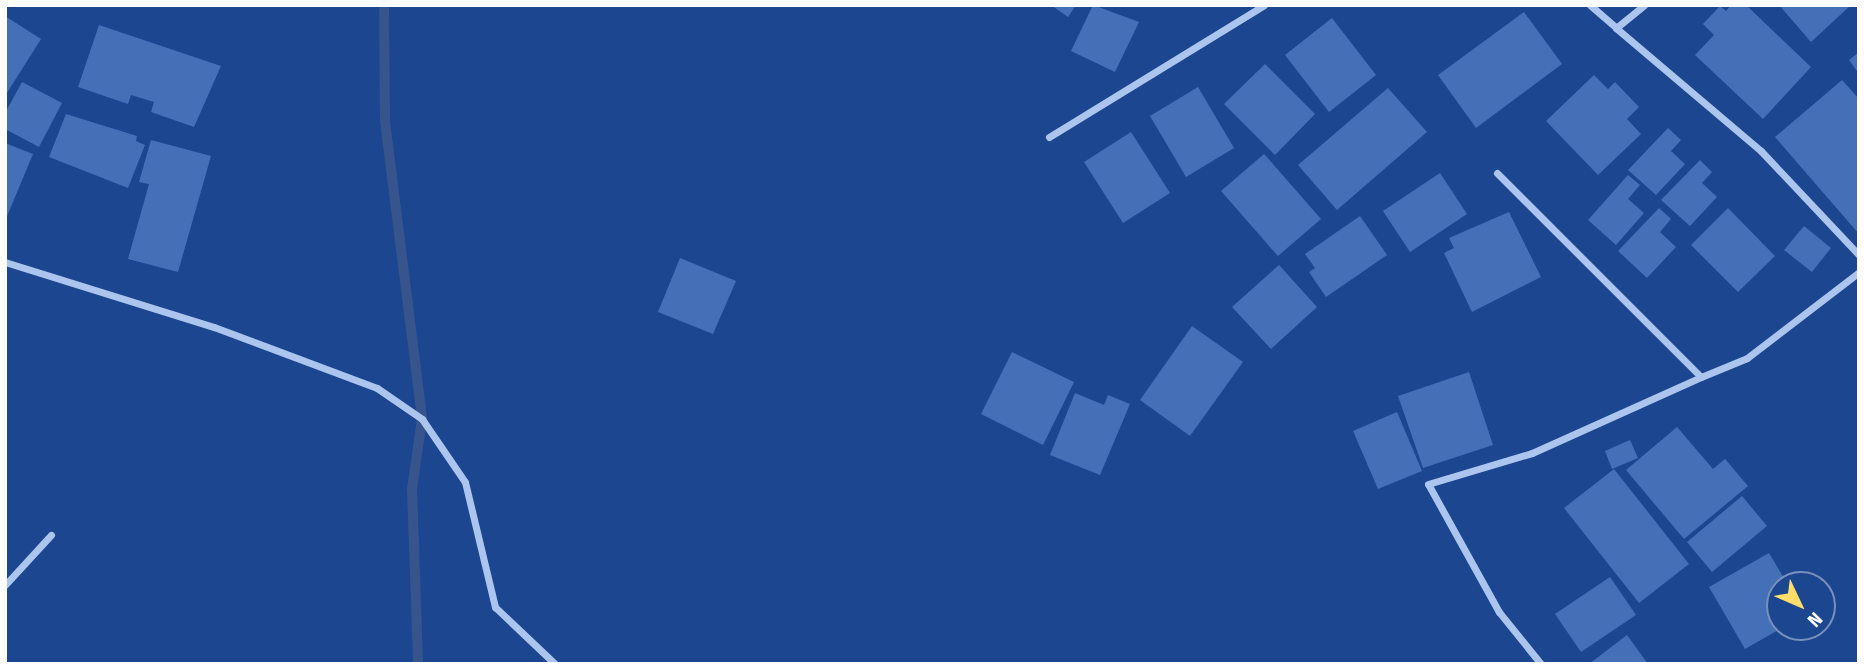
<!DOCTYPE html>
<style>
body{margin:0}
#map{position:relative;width:1864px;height:669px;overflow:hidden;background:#1c4690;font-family:"Fira Sans Condensed",sans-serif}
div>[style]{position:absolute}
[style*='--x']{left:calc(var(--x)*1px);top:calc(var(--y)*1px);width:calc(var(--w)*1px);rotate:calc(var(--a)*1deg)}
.stream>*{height:10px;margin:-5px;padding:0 5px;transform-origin:5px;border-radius:5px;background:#37558c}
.building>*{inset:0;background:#4570b8}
.minor>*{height:7px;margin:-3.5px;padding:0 3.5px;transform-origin:3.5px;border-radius:3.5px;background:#acc5ee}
span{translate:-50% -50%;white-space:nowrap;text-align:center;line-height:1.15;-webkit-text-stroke:7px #1c4690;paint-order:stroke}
.frame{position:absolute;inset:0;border:7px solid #fff;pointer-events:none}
.north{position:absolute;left:1766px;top:571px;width:70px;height:70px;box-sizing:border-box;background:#1c4690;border:2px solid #7790bc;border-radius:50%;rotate:134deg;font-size:19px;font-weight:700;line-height:28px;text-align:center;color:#fff}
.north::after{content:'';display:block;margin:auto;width:24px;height:32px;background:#fede6a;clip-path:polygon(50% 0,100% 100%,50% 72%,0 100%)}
</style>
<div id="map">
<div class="stream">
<div style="--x:384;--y:5;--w:116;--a:89.5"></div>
<div style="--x:385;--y:121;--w:300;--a:82.9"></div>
<div style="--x:422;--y:419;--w:71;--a:98.1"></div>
<div style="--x:412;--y:489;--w:175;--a:88"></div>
</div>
<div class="building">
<div style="clip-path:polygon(1051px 5px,1076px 5px,1068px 17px)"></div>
<div style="clip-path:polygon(1093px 5px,1139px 22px,1115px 72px,1071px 51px)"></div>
<div style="clip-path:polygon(1731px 5px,1746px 5px,1811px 67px,1763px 119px,1695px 55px,1714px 35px,1703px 24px,1720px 6px,1726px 11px)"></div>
<div style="clip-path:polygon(1779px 5px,1851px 5px,1811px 42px)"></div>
<div style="clip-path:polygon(1524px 12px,1562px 64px,1476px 128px,1438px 75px)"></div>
<div style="clip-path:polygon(5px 16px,41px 39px,5px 96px)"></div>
<div style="clip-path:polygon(1332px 18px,1376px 75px,1329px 112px,1285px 55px)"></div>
<div style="clip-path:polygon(99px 25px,221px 66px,194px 127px,151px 112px,154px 102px,131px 95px,128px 104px,78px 87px)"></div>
<div style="clip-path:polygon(1859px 52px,1859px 74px,1849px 60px)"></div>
<div style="clip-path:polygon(1265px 64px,1315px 114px,1275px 155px,1224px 104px)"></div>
<div style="clip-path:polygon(1594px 75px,1608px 89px,1615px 82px,1639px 107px,1627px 119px,1641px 134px,1598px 175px,1546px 121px)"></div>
<div style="clip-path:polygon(1842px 80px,1859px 99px,1859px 234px,1775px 137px)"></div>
<div style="clip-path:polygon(22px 82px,62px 103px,39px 147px,5px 129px,5px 113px)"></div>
<div style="clip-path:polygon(1198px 87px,1234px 148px,1186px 177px,1150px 116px)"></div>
<div style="clip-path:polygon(1388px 88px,1427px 132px,1337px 210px,1298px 165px)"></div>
<div style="clip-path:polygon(66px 114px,137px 136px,136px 141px,145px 145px,128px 188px,49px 157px)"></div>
<div style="clip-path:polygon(1668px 128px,1681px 140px,1671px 151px,1685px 164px,1656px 195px,1628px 170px)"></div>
<div style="clip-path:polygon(1131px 132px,1170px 193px,1123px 223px,1084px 162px)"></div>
<div style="clip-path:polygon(151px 140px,211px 156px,178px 272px,128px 259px,149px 184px,139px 182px)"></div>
<div style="clip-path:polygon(5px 143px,33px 154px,5px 221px)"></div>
<div style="clip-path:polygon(1264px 154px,1321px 219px,1278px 256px,1221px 191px)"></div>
<div style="clip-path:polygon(1700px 160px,1712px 172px,1702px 183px,1717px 197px,1690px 226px,1661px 200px)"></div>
<div style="clip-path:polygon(1440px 173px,1467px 214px,1410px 252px,1383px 211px)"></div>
<div style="clip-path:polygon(1628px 175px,1640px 185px,1628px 199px,1644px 213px,1616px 245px,1588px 220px)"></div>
<div style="clip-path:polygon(1659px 208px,1671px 219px,1660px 232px,1676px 247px,1647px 278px,1618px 251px)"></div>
<div style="clip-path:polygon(1728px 208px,1775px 256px,1738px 292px,1691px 245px)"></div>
<div style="clip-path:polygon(1509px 212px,1541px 277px,1472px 312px,1444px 253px,1454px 248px,1449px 238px)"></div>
<div style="clip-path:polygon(1360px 216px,1387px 255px,1326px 297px,1309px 272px,1315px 268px,1305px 254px)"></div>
<div style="clip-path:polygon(1804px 226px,1831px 248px,1812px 272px,1784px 250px)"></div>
<div style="clip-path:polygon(680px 258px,736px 281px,713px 334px,658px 312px)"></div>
<div style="clip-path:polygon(1279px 265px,1317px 307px,1271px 349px,1232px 307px)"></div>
<div style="clip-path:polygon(1192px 326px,1243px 362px,1190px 436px,1140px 400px)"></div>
<div style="clip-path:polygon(1012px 352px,1074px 382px,1043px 445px,981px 414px)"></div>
<div style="clip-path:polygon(1469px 372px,1493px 445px,1423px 468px,1398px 396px)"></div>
<div style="clip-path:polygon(1075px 393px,1104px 405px,1108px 395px,1130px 404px,1100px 475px,1050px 455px)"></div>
<div style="clip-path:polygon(1397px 412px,1422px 471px,1378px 489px,1353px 431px)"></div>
<div style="clip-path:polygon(1677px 427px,1713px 469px,1725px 459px,1748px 486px,1684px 539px,1626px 470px)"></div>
<div style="clip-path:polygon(1630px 440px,1638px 458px,1612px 469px,1605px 451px)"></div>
<div style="clip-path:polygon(1614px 469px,1689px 564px,1639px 603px,1564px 508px)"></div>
<div style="clip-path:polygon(1742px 496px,1767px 526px,1712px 572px,1687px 542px)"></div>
<div style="clip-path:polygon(1769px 553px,1788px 585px,1780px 585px,1780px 629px,1745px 649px,1709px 587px)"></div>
<div style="clip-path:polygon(1610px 577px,1636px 615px,1581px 652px,1555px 614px)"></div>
<div style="clip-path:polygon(1627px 635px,1648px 664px,1589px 664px)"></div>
</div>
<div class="minor">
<div style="--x:1590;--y:5;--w:35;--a:41"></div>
<div style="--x:1616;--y:28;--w:36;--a:-39"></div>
<div style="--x:1616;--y:28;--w:190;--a:40.3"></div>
<div style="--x:1761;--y:151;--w:143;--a:46.7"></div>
<div style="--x:1049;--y:137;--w:252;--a:-31.5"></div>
<div style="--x:1497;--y:173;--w:288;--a:45"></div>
<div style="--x:1701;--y:377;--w:50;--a:-22.4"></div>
<div style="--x:1747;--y:358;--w:141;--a:-37.5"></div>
<div style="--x:5;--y:262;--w:219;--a:17.3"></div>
<div style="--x:214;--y:327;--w:174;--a:20.5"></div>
<div style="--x:377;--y:388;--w:55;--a:34.6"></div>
<div style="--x:422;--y:419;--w:76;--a:55.7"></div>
<div style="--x:465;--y:482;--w:129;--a:76.5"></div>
<div style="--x:495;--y:607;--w:83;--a:43.5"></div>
<div style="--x:5;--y:585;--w:68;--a:-47.4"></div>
<div style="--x:1541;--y:664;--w:67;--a:-128.9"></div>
<div style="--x:1499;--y:612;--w:146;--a:-119"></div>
<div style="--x:1428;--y:484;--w:109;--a:-16.6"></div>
<div style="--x:1532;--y:453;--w:185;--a:-24.2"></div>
</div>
<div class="frame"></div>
<div class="north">N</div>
</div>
